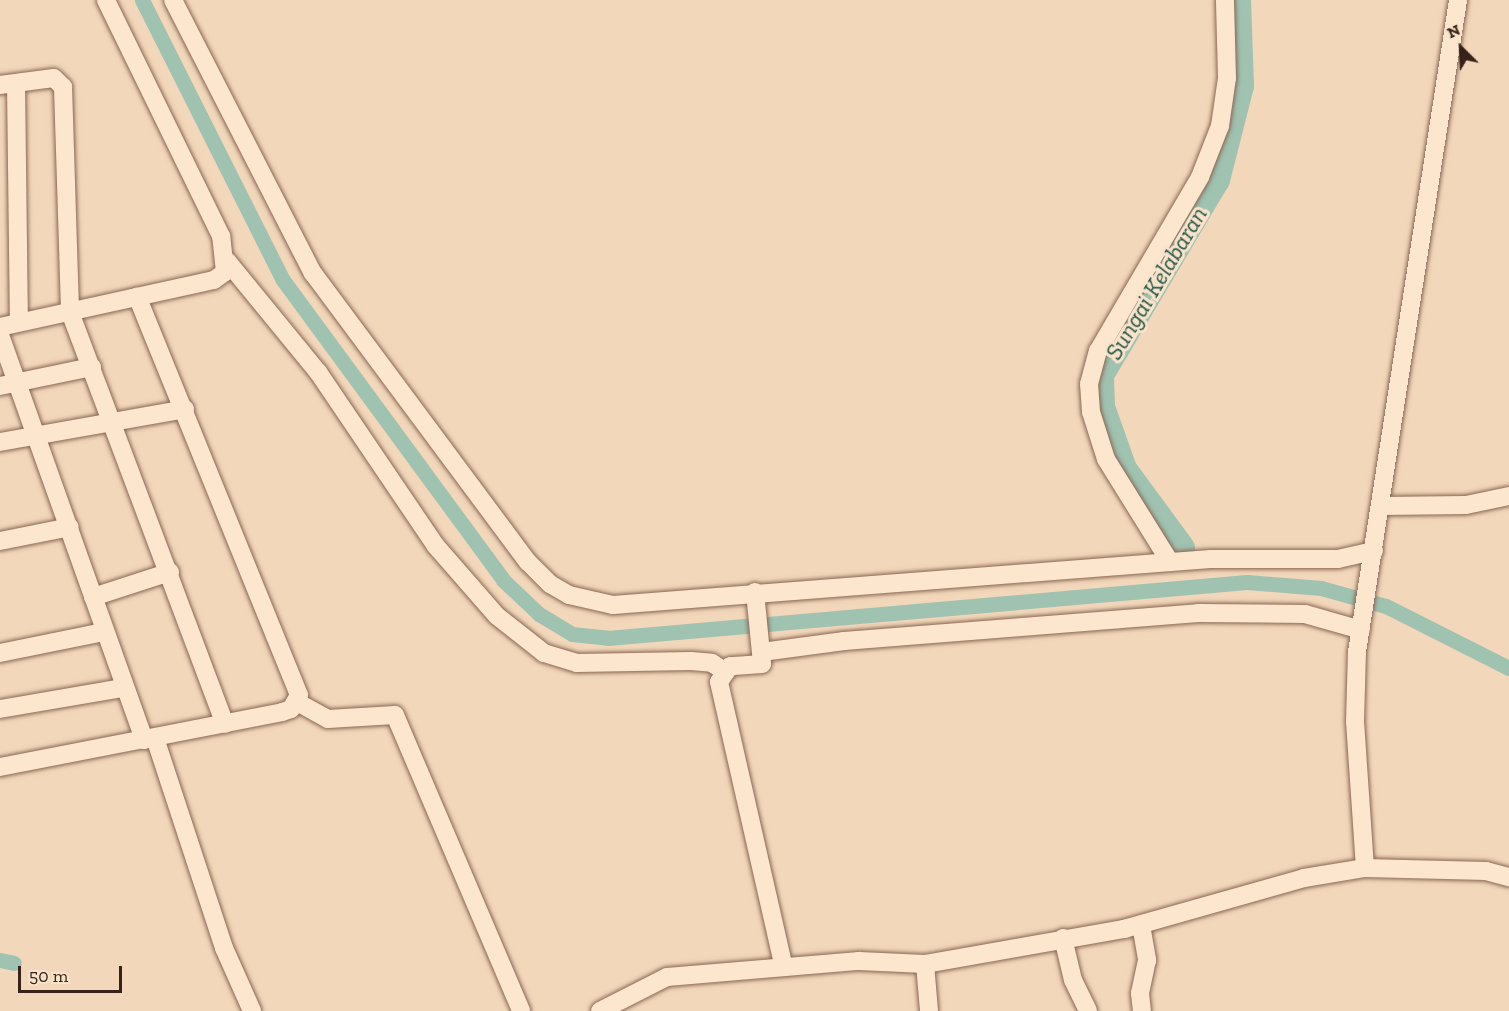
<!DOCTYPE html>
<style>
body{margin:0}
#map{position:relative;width:1509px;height:1011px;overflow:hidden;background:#f2d7ba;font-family:"Zilla Slab",serif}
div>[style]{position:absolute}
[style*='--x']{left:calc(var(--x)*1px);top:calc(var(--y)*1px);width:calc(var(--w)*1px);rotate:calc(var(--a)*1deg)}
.canal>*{height:15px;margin:-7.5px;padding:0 7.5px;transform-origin:7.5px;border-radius:7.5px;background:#9fc2b1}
.river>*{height:26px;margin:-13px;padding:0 13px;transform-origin:13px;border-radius:13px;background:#9fc2b1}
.roads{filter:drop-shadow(0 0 2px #8a6653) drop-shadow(0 0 2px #8a6653)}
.minor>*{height:18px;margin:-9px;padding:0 9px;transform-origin:9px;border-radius:9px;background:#fce6ce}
span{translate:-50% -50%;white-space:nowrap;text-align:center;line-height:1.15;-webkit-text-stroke:6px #f9e3ca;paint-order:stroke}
.water-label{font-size:24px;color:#27594c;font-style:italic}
.north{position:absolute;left:1431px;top:18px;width:60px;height:60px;-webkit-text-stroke:4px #f9e3ca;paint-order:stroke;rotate:336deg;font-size:16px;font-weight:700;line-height:24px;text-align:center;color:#372219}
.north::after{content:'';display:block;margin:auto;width:21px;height:27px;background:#372219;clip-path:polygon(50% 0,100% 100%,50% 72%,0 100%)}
.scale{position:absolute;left:18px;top:966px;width:104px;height:27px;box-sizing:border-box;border:3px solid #372219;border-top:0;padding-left:8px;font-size:18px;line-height:21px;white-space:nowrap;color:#372219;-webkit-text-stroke:4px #f9e3ca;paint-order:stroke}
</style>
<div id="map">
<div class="canal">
<div style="--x:142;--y:0;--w:313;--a:63.3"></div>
<div style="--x:283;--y:280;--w:372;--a:53.7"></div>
<div style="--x:503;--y:580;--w:50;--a:43.4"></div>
<div style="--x:539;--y:614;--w:39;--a:31"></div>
<div style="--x:572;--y:634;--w:36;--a:6"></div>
<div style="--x:608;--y:638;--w:641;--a:-5.01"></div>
<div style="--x:1247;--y:582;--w:74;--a:4.6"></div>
<div style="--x:1321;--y:588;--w:67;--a:15.5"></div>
<div style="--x:1386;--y:606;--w:138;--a:26.8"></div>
<div style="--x:0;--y:960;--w:14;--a:12"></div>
</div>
<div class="river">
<div style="--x:1182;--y:548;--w:98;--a:-126.3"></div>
<div style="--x:1124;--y:469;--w:66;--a:-109.5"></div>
<div style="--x:1102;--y:407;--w:32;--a:-92"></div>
<div style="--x:1101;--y:375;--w:227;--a:-59.3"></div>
<div style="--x:1217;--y:180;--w:97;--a:-75.7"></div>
<div style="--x:1241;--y:86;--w:86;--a:-92"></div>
</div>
<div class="roads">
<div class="minor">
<div style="--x:173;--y:0;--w:307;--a:62.9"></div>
<div style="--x:313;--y:273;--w:360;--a:53.4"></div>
<div style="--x:528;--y:562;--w:31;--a:45"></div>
<div style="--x:550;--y:584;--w:22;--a:30"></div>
<div style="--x:569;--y:595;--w:45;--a:12.8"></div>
<div style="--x:613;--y:605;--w:599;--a:-4.41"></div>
<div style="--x:1210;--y:559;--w:128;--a:0"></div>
<div style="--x:1338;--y:559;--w:37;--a:-13"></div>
<div style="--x:16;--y:83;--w:239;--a:89.3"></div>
<div style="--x:0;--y:85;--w:54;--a:-7.4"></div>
<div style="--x:54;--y:78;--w:13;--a:45"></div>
<div style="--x:63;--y:87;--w:225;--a:88.2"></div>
<div style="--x:70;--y:312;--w:440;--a:69.4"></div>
<div style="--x:227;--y:261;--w:144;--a:50.7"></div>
<div style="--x:318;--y:372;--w:209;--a:55.9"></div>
<div style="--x:435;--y:545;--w:94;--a:48.9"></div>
<div style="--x:497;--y:616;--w:60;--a:38.2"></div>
<div style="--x:544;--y:653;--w:34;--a:17"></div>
<div style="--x:577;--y:663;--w:114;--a:-1"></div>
<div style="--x:691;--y:661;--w:21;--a:5"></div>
<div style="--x:712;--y:663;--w:14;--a:34"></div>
<div style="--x:0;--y:327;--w:219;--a:-12.4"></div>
<div style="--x:214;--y:280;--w:14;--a:-36"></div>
<div style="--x:225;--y:272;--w:36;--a:-96"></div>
<div style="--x:221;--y:236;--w:263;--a:-116"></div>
<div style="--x:0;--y:335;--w:430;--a:70.4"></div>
<div style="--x:0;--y:386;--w:94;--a:-11.7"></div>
<div style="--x:0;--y:442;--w:188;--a:-10.1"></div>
<div style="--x:1382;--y:506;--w:84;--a:-0.7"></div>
<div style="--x:1466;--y:505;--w:44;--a:-11.8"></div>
<div style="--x:0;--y:541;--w:71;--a:-11.3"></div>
<div style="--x:1170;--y:562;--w:121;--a:-121.9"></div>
<div style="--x:1106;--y:459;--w:49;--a:-107.7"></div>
<div style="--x:1091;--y:412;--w:28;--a:-94"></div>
<div style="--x:1089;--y:384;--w:34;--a:-75"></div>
<div style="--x:1098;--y:351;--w:202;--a:-59.6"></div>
<div style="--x:1200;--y:177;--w:55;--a:-68.6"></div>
<div style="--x:1220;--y:126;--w:49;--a:-81.7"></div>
<div style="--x:1227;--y:78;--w:78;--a:-91.5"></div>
<div style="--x:755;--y:592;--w:72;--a:84.4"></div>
<div style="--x:762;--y:664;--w:32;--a:176"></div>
<div style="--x:730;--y:666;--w:19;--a:125"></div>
<div style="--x:719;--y:682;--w:292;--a:77.2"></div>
<div style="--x:93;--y:597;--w:81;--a:-18"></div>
<div style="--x:762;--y:652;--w:83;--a:-7.6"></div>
<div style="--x:844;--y:641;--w:355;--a:-4.5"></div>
<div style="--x:1198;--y:613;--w:107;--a:0.5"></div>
<div style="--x:1305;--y:614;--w:58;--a:15.9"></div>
<div style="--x:0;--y:653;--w:105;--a:-11.5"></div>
<div style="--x:297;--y:702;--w:35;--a:29"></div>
<div style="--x:328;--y:719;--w:67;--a:-3.4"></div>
<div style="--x:395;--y:715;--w:322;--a:66.9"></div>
<div style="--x:0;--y:709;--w:125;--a:-9.7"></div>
<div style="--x:155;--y:738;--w:221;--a:71.8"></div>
<div style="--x:224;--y:948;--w:69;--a:66"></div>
<div style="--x:0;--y:767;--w:287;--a:-11"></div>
<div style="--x:282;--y:712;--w:9;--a:-18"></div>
<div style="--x:291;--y:709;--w:16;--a:-60"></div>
<div style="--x:299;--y:695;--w:430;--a:-112.1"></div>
<div style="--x:1365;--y:868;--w:121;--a:1.4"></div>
<div style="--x:1486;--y:871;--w:24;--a:15"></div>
<div style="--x:1141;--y:925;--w:36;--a:80"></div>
<div style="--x:1147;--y:960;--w:34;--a:102"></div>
<div style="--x:1140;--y:993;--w:18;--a:84"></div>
<div style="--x:1063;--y:938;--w:43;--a:76.6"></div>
<div style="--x:1073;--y:980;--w:34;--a:64"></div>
<div style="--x:925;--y:964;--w:47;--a:85.1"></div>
<div style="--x:600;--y:1011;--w:75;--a:-26.9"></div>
<div style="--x:667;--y:977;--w:193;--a:-4.8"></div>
<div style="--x:859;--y:961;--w:66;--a:2.6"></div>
<div style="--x:925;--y:964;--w:202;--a:-10"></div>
<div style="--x:1124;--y:929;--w:187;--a:-15.8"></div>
<div style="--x:1304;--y:878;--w:62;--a:-9.3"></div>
<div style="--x:1365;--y:868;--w:146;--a:-93.9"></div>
<div style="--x:1355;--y:722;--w:70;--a:-88.4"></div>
<div style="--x:1357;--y:652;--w:660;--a:-81.19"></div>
</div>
</div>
<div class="water-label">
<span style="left:1156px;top:283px;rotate:-59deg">Sungai Kelabaran</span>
</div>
<div class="north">N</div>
<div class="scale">50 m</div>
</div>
